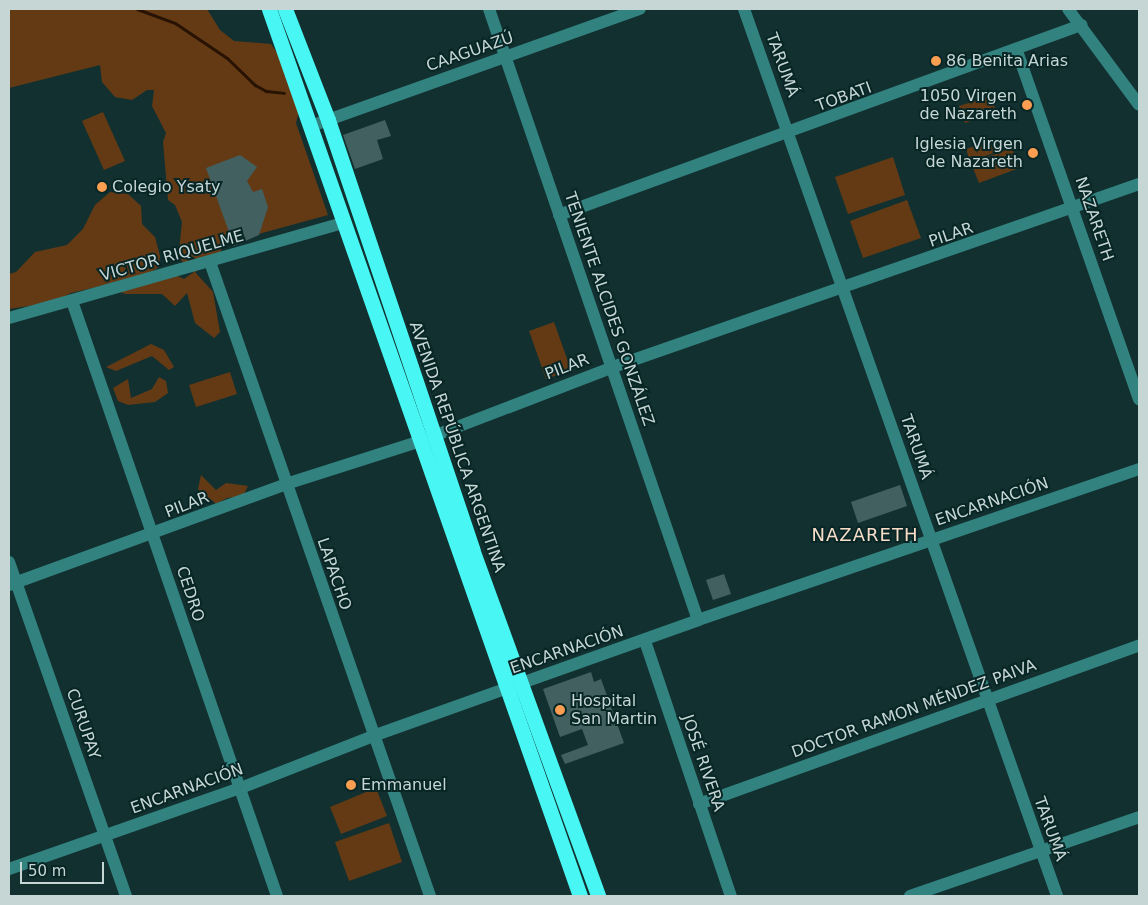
<!DOCTYPE html>
<meta charset="utf-8">
<style>
body{margin:0}
#map{position:relative;width:1148px;height:905px;overflow:hidden;background:#12302f;font-family:"DejaVu Sans",sans-serif}
div>[style]{position:absolute}
[style*='--x']{left:calc(var(--x)*1px);top:calc(var(--y)*1px);width:calc(var(--w)*1px);rotate:calc(var(--a)*1deg)}
.green>*{inset:0;background:#643a15}
.stream>*{height:3px;margin:-1.5px;padding:0 1.5px;transform-origin:1.5px;border-radius:1.5px;background:#281303}
.building>*{inset:0;background:#42605f}
.minor>*{height:12px;margin:-6px;padding:0 6px;transform-origin:6px;border-radius:6px;background:#328280}
.highway>*{height:15px;margin:-7.5px;padding:0 7.5px;transform-origin:7.5px;border-radius:7.5px;background:#48f7f3}
.dots>*{width:14px;height:14px;translate:-50% -50%;box-sizing:border-box;border:2px solid #072625;border-radius:50%}
span{translate:-50% -50%;white-space:nowrap;text-align:center;line-height:1.15;-webkit-text-stroke:4px #072625;paint-order:stroke}
.street-label{font-size:16px;color:#c5d6d5}
.poi-label{font-size:16px;color:#c5d6d5}
.left{translate:0 -50%;text-align:left}
.right{translate:-100% -50%;text-align:right}
.neighbourhood-label{font-size:18px;color:#f8ddc9;letter-spacing:1px}
.frame{position:absolute;inset:0;border:10px solid #c5d6d5;pointer-events:none}
.scale{position:absolute;left:20px;top:862px;width:84px;height:22px;box-sizing:border-box;border:2px solid #c5d6d5;border-top:0;padding-left:6px;font-size:15px;line-height:18px;white-space:nowrap;color:#c5d6d5;-webkit-text-stroke:4px #072625;paint-order:stroke}
</style>
<div id="map">
<div class="green">
<div style="clip-path:polygon(9px 9px,207px 9px,220px 30px,234px 41px,271px 44px,280px 57px,299px 111px,296px 123px,328px 215px,222px 244px,220px 257px,195px 272px,213px 292px,220px 332px,214px 338px,195px 323px,187px 293px,175px 306px,162px 294px,125px 294px,114px 289px,119px 282px,71px 293px,54px 302px,9px 309px,9px 274px,16px 272px,35px 252px,67px 245px,83px 229px,95px 205px,110px 192px,128px 194px,141px 206px,142px 224px,155px 237px,160px 256px,159px 267px,151px 272px,171px 273px,184px 279px,194px 272px,181px 260px,179px 251px,182px 222px,175px 205px,168px 200px,163px 142px,166px 133px,152px 106px,154px 90px,147px 90px,132px 100px,115px 97px,102px 82px,100px 65px,9px 88px)"></div>
<div style="clip-path:polygon(991px 96px,996px 112px,965px 123px,959px 106px)"></div>
<div style="clip-path:polygon(103px 112px,125px 161px,104px 170px,82px 121px)"></div>
<div style="clip-path:polygon(990px 141px,994px 153px,970px 161px,966px 149px)"></div>
<div style="clip-path:polygon(1012px 148px,1019px 168px,979px 183px,971px 163px)"></div>
<div style="clip-path:polygon(893px 157px,905px 195px,848px 214px,835px 177px)"></div>
<div style="clip-path:polygon(907px 200px,921px 238px,863px 258px,850px 221px)"></div>
<div style="clip-path:polygon(554px 322px,571px 370px,546px 379px,529px 331px)"></div>
<div style="clip-path:polygon(151px 344px,164px 350px,174px 367px,169px 370px,152px 356px,116px 371px,106px 367px)"></div>
<div style="clip-path:polygon(230px 372px,237px 394px,196px 407px,189px 385px)"></div>
<div style="clip-path:polygon(159px 377px,166px 381px,168px 393px,155px 402px,128px 405px,118px 401px,113px 388px,128px 379px,131px 398px,152px 389px)"></div>
<div style="clip-path:polygon(201px 475px,216px 490px,226px 483px,248px 486px,243px 496px,227px 498px,216px 504px,198px 489px)"></div>
<div style="clip-path:polygon(376px 788px,387px 816px,341px 834px,330px 807px)"></div>
<div style="clip-path:polygon(389px 823px,402px 862px,349px 881px,335px 842px)"></div>
</div>
<div class="stream">
<div style="--x:137;--y:9;--w:40;--a:20.2"></div>
<div style="--x:175;--y:23;--w:63;--a:33.9"></div>
<div style="--x:227;--y:58;--w:39;--a:44"></div>
<div style="--x:255;--y:85;--w:13;--a:29"></div>
<div style="--x:266;--y:91;--w:18;--a:6"></div>
</div>
<div class="building">
<div style="clip-path:polygon(385px 120px,391px 136px,377px 140px,383px 159px,355px 169px,343px 135px)"></div>
<div style="clip-path:polygon(240px 155px,257px 167px,247px 181px,253px 192px,262px 189px,268px 207px,259px 235px,234px 246px,206px 168px)"></div>
<div style="clip-path:polygon(900px 485px,907px 506px,858px 523px,851px 502px)"></div>
<div style="clip-path:polygon(724px 574px,731px 594px,713px 600px,706px 580px)"></div>
<div style="clip-path:polygon(591px 672px,594px 682px,601px 679px,624px 743px,565px 764px,561px 755px,588px 745px,582px 729px,560px 737px,543px 689px)"></div>
</div>
<div class="minor">
<div style="--x:489;--y:9;--w:646;--a:71.12"></div>
<div style="--x:744;--y:9;--w:941;--a:70.56"></div>
<div style="--x:1068;--y:9;--w:119;--a:53.5"></div>
<div style="--x:1017;--y:51;--w:369;--a:70.7"></div>
<div style="--x:311;--y:126;--w:349;--a:-19.6"></div>
<div style="--x:559;--y:215;--w:556;--a:-20"></div>
<div style="--x:210;--y:262;--w:671;--a:70.86"></div>
<div style="--x:72;--y:301;--w:629;--a:70.99"></div>
<div style="--x:9;--y:318;--w:347;--a:-15.9"></div>
<div style="--x:9;--y:562;--w:354;--a:70.7"></div>
<div style="--x:9;--y:585;--w:295;--a:-20"></div>
<div style="--x:286;--y:484;--w:139;--a:-17.7"></div>
<div style="--x:418;--y:442;--w:209;--a:-21"></div>
<div style="--x:613;--y:367;--w:557;--a:-19.18"></div>
<div style="--x:645;--y:641;--w:269;--a:71.4"></div>
<div style="--x:699;--y:804;--w:468;--a:-19.8"></div>
<div style="--x:9;--y:869;--w:243;--a:-19.3"></div>
<div style="--x:238;--y:789;--w:145;--a:-21.4"></div>
<div style="--x:373;--y:736;--w:345;--a:-19.6"></div>
<div style="--x:698;--y:620;--w:466;--a:-18.9"></div>
<div style="--x:910;--y:896;--w:242;--a:-19"></div>
</div>
<div class="highway">
<div style="--x:269;--y:9;--w:940;--a:70.68"></div>
<div style="--x:285;--y:9;--w:119;--a:68.8"></div>
<div style="--x:328;--y:120;--w:453;--a:71.4"></div>
<div style="--x:472;--y:549;--w:369;--a:70"></div>
</div>
<div class="dots">
<div style="left:936px;top:61px;background:#fb9e51"></div>
<div style="left:1027px;top:105px;background:#fb9e51"></div>
<div style="left:1033px;top:153px;background:#fb9e51"></div>
<div style="left:102px;top:187px;background:#fb9e51"></div>
<div style="left:560px;top:710px;background:#fb9e51"></div>
<div style="left:351px;top:785px;background:#fb9e51"></div>
</div>
<div class="street-label">
<span style="left:470px;top:52px;rotate:-19deg">CAAGUAZÚ</span>
<span style="left:782px;top:65px;rotate:70deg">TARUMÁ</span>
<span style="left:844px;top:97px;rotate:-20deg">TOBATI</span>
<span style="left:1094px;top:219px;rotate:71deg">NAZARETH</span>
<span style="left:951px;top:235px;rotate:-19deg">PILAR</span>
<span style="left:172px;top:256px;rotate:-16deg">VICTOR RIQUELME</span>
<span style="left:609px;top:309px;rotate:71deg">TENIENTE ALCIDES GONZÁLEZ</span>
<span style="left:567px;top:367px;rotate:-21deg">PILAR</span>
<span style="left:457px;top:447px;rotate:71deg">AVENIDA REPÚBLICA ARGENTINA</span>
<span style="left:916px;top:447px;rotate:71deg">TARUMÁ</span>
<span style="left:992px;top:502px;rotate:-19deg">ENCARNACIÓN</span>
<span style="left:187px;top:505px;rotate:-21deg">PILAR</span>
<span style="left:334px;top:574px;rotate:71deg">LAPACHO</span>
<span style="left:190px;top:594px;rotate:72deg">CEDRO</span>
<span style="left:567px;top:650px;rotate:-19deg">ENCARNACIÓN</span>
<span style="left:914px;top:709px;rotate:-20deg">DOCTOR RAMON MÉNDEZ PAIVA</span>
<span style="left:83px;top:724px;rotate:71deg">CURUPAY</span>
<span style="left:703px;top:763px;rotate:71deg">JOSÉ RIVERA</span>
<span style="left:187px;top:789px;rotate:-20deg">ENCARNACIÓN</span>
<span style="left:1050px;top:829px;rotate:70deg">TARUMÁ</span>
</div>
<div class="poi-label">
<span class="left" style="left:946px;top:61px">86 Benita Arias</span>
<span class="right" style="left:1017px;top:105px">1050 Virgen<br>de Nazareth</span>
<span class="right" style="left:1023px;top:153px">Iglesia Virgen<br>de Nazareth</span>
<span class="left" style="left:112px;top:187px">Colegio Ysaty</span>
<span class="left" style="left:571px;top:710px">Hospital<br>San Martin</span>
<span class="left" style="left:361px;top:785px">Emmanuel</span>
</div>
<div class="neighbourhood-label">
<span style="left:865px;top:535px">NAZARETH</span>
</div>
<div class="frame"></div>
<div class="scale">50 m</div>
</div>
